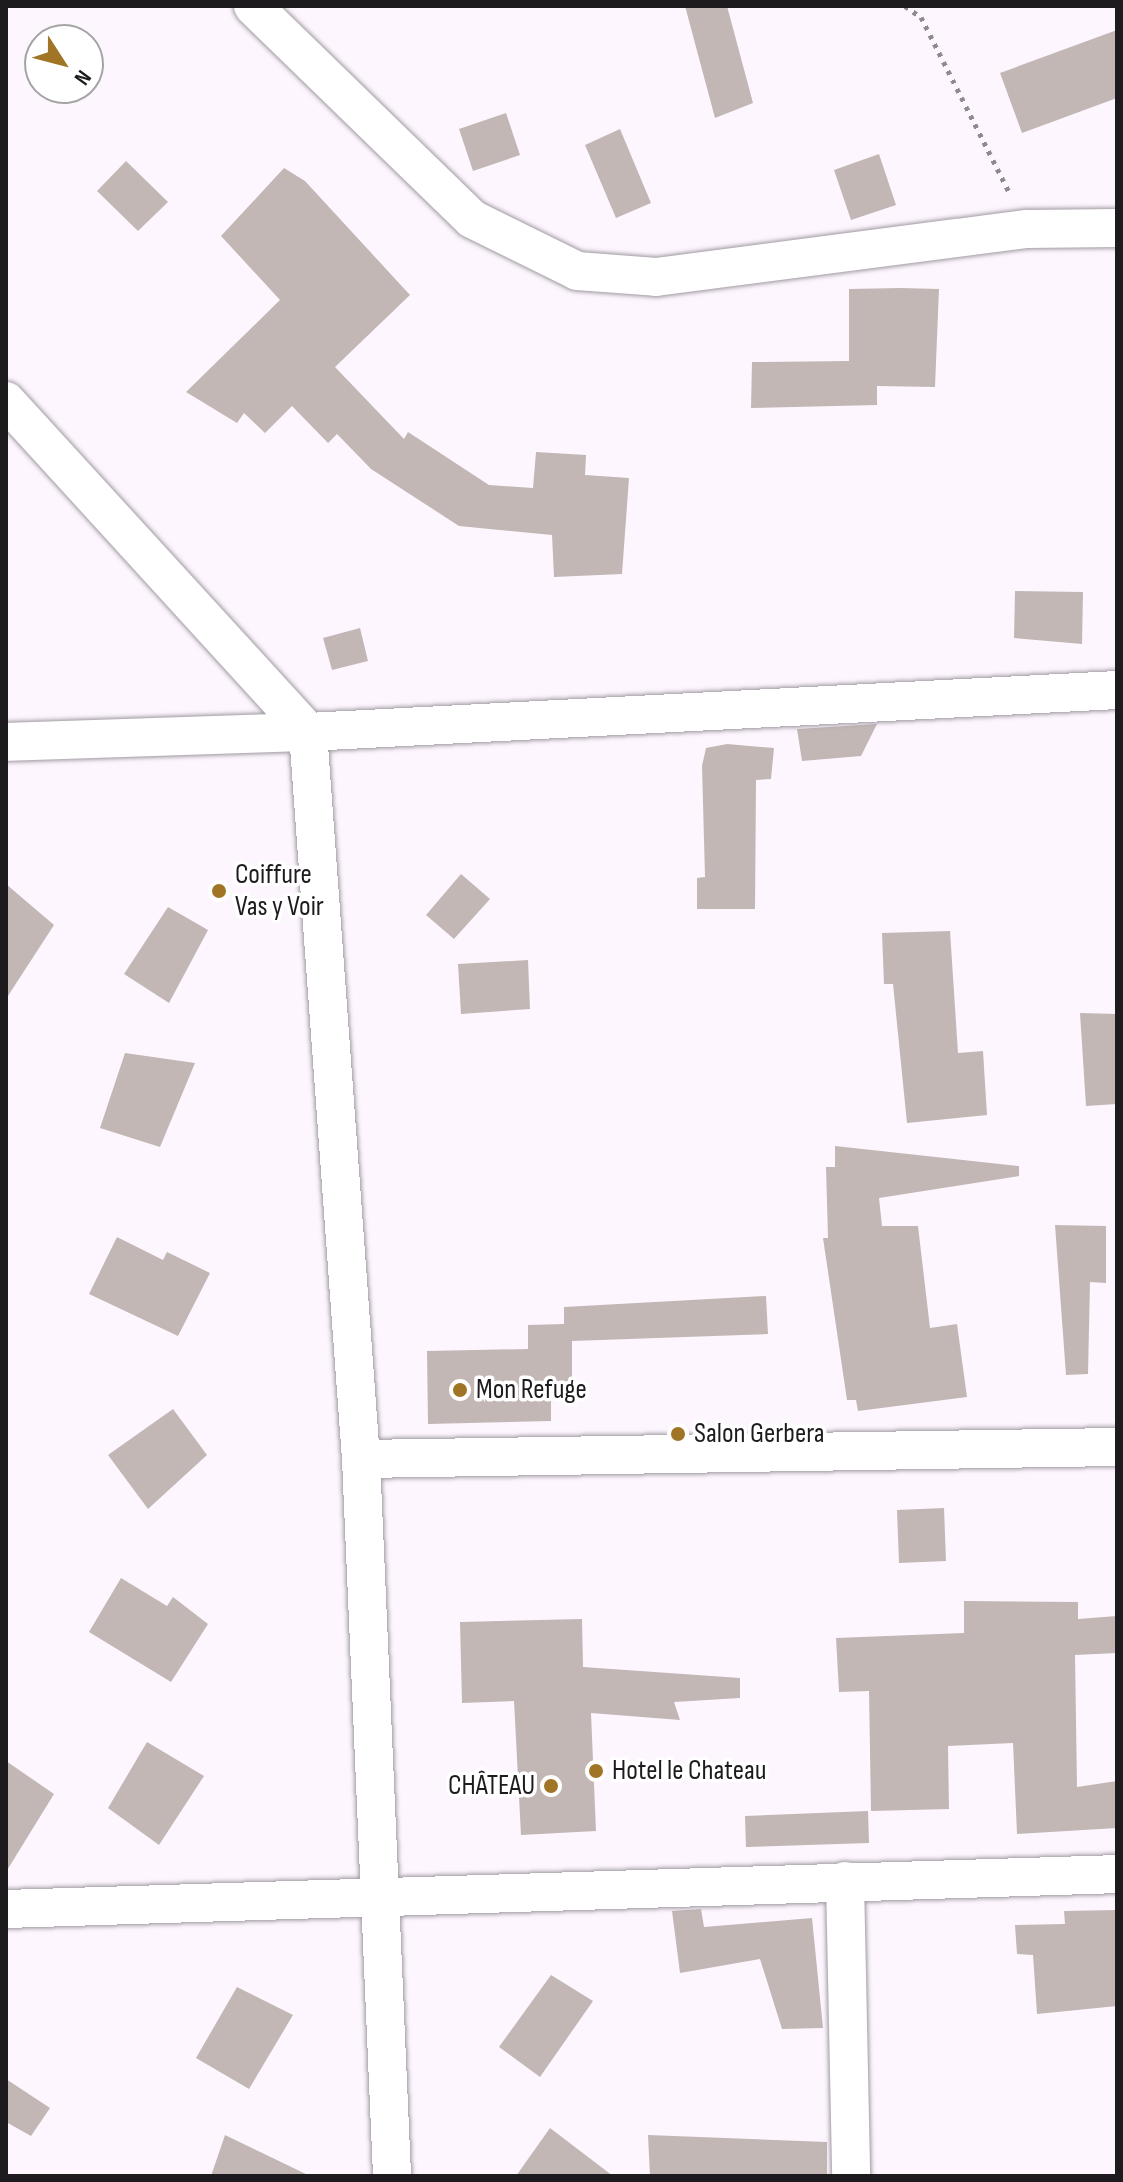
<!DOCTYPE html>
<meta charset="utf-8">
<style>
body{margin:0}
#map{position:relative;width:1123px;height:2182px;overflow:hidden;background:#fdf6fe;font-family:"Sofia Sans Condensed",sans-serif}
div>[style]{position:absolute}
[style*='--x']{left:calc(var(--x)*1px);top:calc(var(--y)*1px);width:calc(var(--w)*1px);rotate:calc(var(--a)*1deg)}
.building>*{inset:0;background:#c2b7b5}
.path>*{height:5px;margin-top:-2.5px;transform-origin:0;background:repeating-linear-gradient(90deg,#8f8a90 0 4px,transparent 0 10px)}
.roads{filter:drop-shadow(0 0 2px #a19aa2) drop-shadow(0 0 2px #a19aa2)}
.minor>*{height:38px;margin:-19px;padding:0 19px;transform-origin:19px;border-radius:19px;background:#fff}
.dots>*{width:22px;height:22px;translate:-50% -50%;box-sizing:border-box;border:4px solid #fff;border-radius:50%}
span{translate:-50% -50%;white-space:nowrap;text-align:center;line-height:1.15;-webkit-text-stroke:7px #fff;paint-order:stroke}
.poi-label{font-size:28px;color:#1e1b1e}
.left{translate:0 -50%;text-align:left}
.right{translate:-100% -50%;text-align:right}
.frame{position:absolute;inset:0;border:8px solid #1e1b1e;pointer-events:none}
.north{position:absolute;left:24px;top:24px;width:80px;height:80px;box-sizing:border-box;background:#fff;border:2px solid #a5a4a5;border-radius:50%;rotate:126deg;font-size:22px;font-weight:700;line-height:32px;text-align:center;color:#1e1b1e}
.north::after{content:'';display:block;margin:auto;width:28px;height:36px;background:#a07525;clip-path:polygon(50% 0,100% 100%,50% 72%,0 100%)}
</style>
<div id="map">
<div class="building">
<div style="clip-path:polygon(685px 6px,727px 6px,753px 103px,715px 118px)"></div>
<div style="clip-path:polygon(1117px 30px,1117px 98px,1022px 133px,1000px 73px)"></div>
<div style="clip-path:polygon(506px 113px,520px 155px,473px 171px,459px 129px)"></div>
<div style="clip-path:polygon(620px 129px,651px 203px,616px 218px,585px 145px)"></div>
<div style="clip-path:polygon(879px 154px,896px 205px,851px 220px,834px 170px)"></div>
<div style="clip-path:polygon(126px 161px,168px 202px,138px 231px,97px 191px)"></div>
<div style="clip-path:polygon(284px 168px,305px 181px,410px 295px,335px 367px,404px 439px,408px 432px,489px 485px,533px 488px,536px 452px,586px 455px,585px 475px,629px 478px,622px 574px,554px 577px,552px 535px,459px 526px,371px 469px,337px 434px,328px 443px,292px 406px,265px 433px,244px 413px,237px 423px,186px 392px,280px 300px,221px 236px)"></div>
<div style="clip-path:polygon(901px 288px,939px 289px,935px 387px,877px 386px,877px 405px,751px 408px,752px 362px,849px 361px,849px 289px)"></div>
<div style="clip-path:polygon(1015px 591px,1083px 592px,1082px 644px,1014px 638px)"></div>
<div style="clip-path:polygon(360px 628px,368px 661px,332px 670px,323px 638px)"></div>
<div style="clip-path:polygon(877px 724px,861px 756px,802px 761px,797px 729px)"></div>
<div style="clip-path:polygon(727px 744px,774px 748px,771px 779px,756px 780px,755px 909px,697px 909px,697px 878px,705px 877px,702px 766px,706px 748px)"></div>
<div style="clip-path:polygon(461px 874px,490px 899px,454px 939px,426px 915px)"></div>
<div style="clip-path:polygon(6px 884px,54px 925px,6px 999px)"></div>
<div style="clip-path:polygon(168px 907px,208px 930px,169px 1003px,124px 974px)"></div>
<div style="clip-path:polygon(950px 931px,958px 1053px,983px 1051px,987px 1115px,907px 1123px,893px 984px,884px 984px,882px 933px)"></div>
<div style="clip-path:polygon(528px 960px,530px 1009px,461px 1014px,458px 964px)"></div>
<div style="clip-path:polygon(1080px 1013px,1117px 1014px,1117px 1104px,1086px 1106px)"></div>
<div style="clip-path:polygon(125px 1053px,195px 1063px,160px 1147px,100px 1128px)"></div>
<div style="clip-path:polygon(835px 1146px,1019px 1166px,1019px 1176px,879px 1198px,882px 1226px,918px 1226px,930px 1328px,957px 1324px,967px 1397px,858px 1411px,856px 1400px,847px 1400px,823px 1238px,828px 1238px,826px 1167px,835px 1167px)"></div>
<div style="clip-path:polygon(1055px 1225px,1106px 1226px,1106px 1283px,1090px 1282px,1088px 1374px,1066px 1375px)"></div>
<div style="clip-path:polygon(117px 1237px,163px 1260px,167px 1252px,210px 1273px,178px 1336px,89px 1294px)"></div>
<div style="clip-path:polygon(766px 1296px,768px 1334px,572px 1341px,572px 1385px,551px 1386px,551px 1421px,428px 1424px,427px 1351px,528px 1349px,528px 1325px,564px 1324px,564px 1307px)"></div>
<div style="clip-path:polygon(173px 1409px,207px 1455px,148px 1509px,108px 1455px)"></div>
<div style="clip-path:polygon(944px 1508px,946px 1561px,899px 1563px,897px 1510px)"></div>
<div style="clip-path:polygon(121px 1578px,167px 1606px,173px 1597px,208px 1624px,171px 1682px,89px 1632px)"></div>
<div style="clip-path:polygon(964px 1601px,1078px 1602px,1078px 1619px,1117px 1616px,1117px 1653px,1075px 1655px,1077px 1787px,1117px 1781px,1117px 1828px,1017px 1834px,1013px 1743px,948px 1746px,949px 1809px,871px 1811px,869px 1691px,839px 1692px,836px 1638px,964px 1633px)"></div>
<div style="clip-path:polygon(582px 1619px,583px 1667px,740px 1678px,740px 1698px,674px 1702px,680px 1720px,591px 1713px,596px 1831px,521px 1835px,514px 1701px,462px 1703px,460px 1622px)"></div>
<div style="clip-path:polygon(147px 1742px,204px 1776px,159px 1845px,108px 1808px)"></div>
<div style="clip-path:polygon(6px 1761px,54px 1794px,6px 1872px)"></div>
<div style="clip-path:polygon(868px 1811px,869px 1843px,746px 1847px,745px 1816px)"></div>
<div style="clip-path:polygon(701px 1909px,704px 1927px,812px 1918px,823px 2028px,782px 2029px,760px 1959px,680px 1973px,672px 1911px)"></div>
<div style="clip-path:polygon(1117px 1910px,1117px 2006px,1037px 2014px,1033px 1955px,1017px 1954px,1015px 1925px,1065px 1924px,1064px 1911px)"></div>
<div style="clip-path:polygon(551px 1975px,593px 2001px,540px 2077px,499px 2047px)"></div>
<div style="clip-path:polygon(237px 1987px,293px 2015px,249px 2089px,196px 2058px)"></div>
<div style="clip-path:polygon(6px 2079px,50px 2108px,31px 2136px,6px 2122px)"></div>
<div style="clip-path:polygon(550px 2128px,613px 2176px,516px 2176px)"></div>
<div style="clip-path:polygon(225px 2135px,310px 2176px,211px 2176px)"></div>
<div style="clip-path:polygon(648px 2135px,827px 2142px,827px 2176px,650px 2176px)"></div>
</div>
<div class="path">
<div style="--x:905;--y:6;--w:19;--a:35"></div>
<div style="--x:921;--y:17;--w:196;--a:63.3"></div>
</div>
<div class="roads">
<div class="minor">
<div style="--x:253;--y:6;--w:305;--a:44.2"></div>
<div style="--x:472;--y:219;--w:117;--a:26.3"></div>
<div style="--x:577;--y:271;--w:79;--a:4.3"></div>
<div style="--x:656;--y:277;--w:374;--a:-7.4"></div>
<div style="--x:1027;--y:229;--w:90;--a:-0.6"></div>
<div style="--x:6;--y:401;--w:448;--a:47.6"></div>
<div style="--x:308;--y:732;--w:729;--a:85.83"></div>
<div style="--x:361;--y:1459;--w:718;--a:87.52"></div>
<div style="--x:6;--y:742;--w:302;--a:-1.9"></div>
<div style="--x:308;--y:732;--w:810;--a:-2.97"></div>
<div style="--x:361;--y:1459;--w:756;--a:-0.91"></div>
<div style="--x:845;--y:1881;--w:295;--a:88.8"></div>
<div style="--x:6;--y:1909;--w:1112;--a:-1.8"></div>
</div>
</div>
<div class="dots">
<div style="left:219px;top:891px;background:#a07525"></div>
<div style="left:460px;top:1390px;background:#a07525"></div>
<div style="left:678px;top:1434px;background:#a07525"></div>
<div style="left:596px;top:1771px;background:#a07525"></div>
<div style="left:551px;top:1786px;background:#a07525"></div>
</div>
<div class="poi-label">
<span class="left" style="left:235px;top:891px">Coiffure<br>Vas y Voir</span>
<span class="left" style="left:476px;top:1390px">Mon Refuge</span>
<span class="left" style="left:694px;top:1434px">Salon Gerbera</span>
<span class="left" style="left:612px;top:1771px">Hotel le Chateau</span>
<span class="right" style="left:535px;top:1786px">CHÂTEAU</span>
</div>
<div class="frame"></div>
<div class="north">N</div>
</div>
